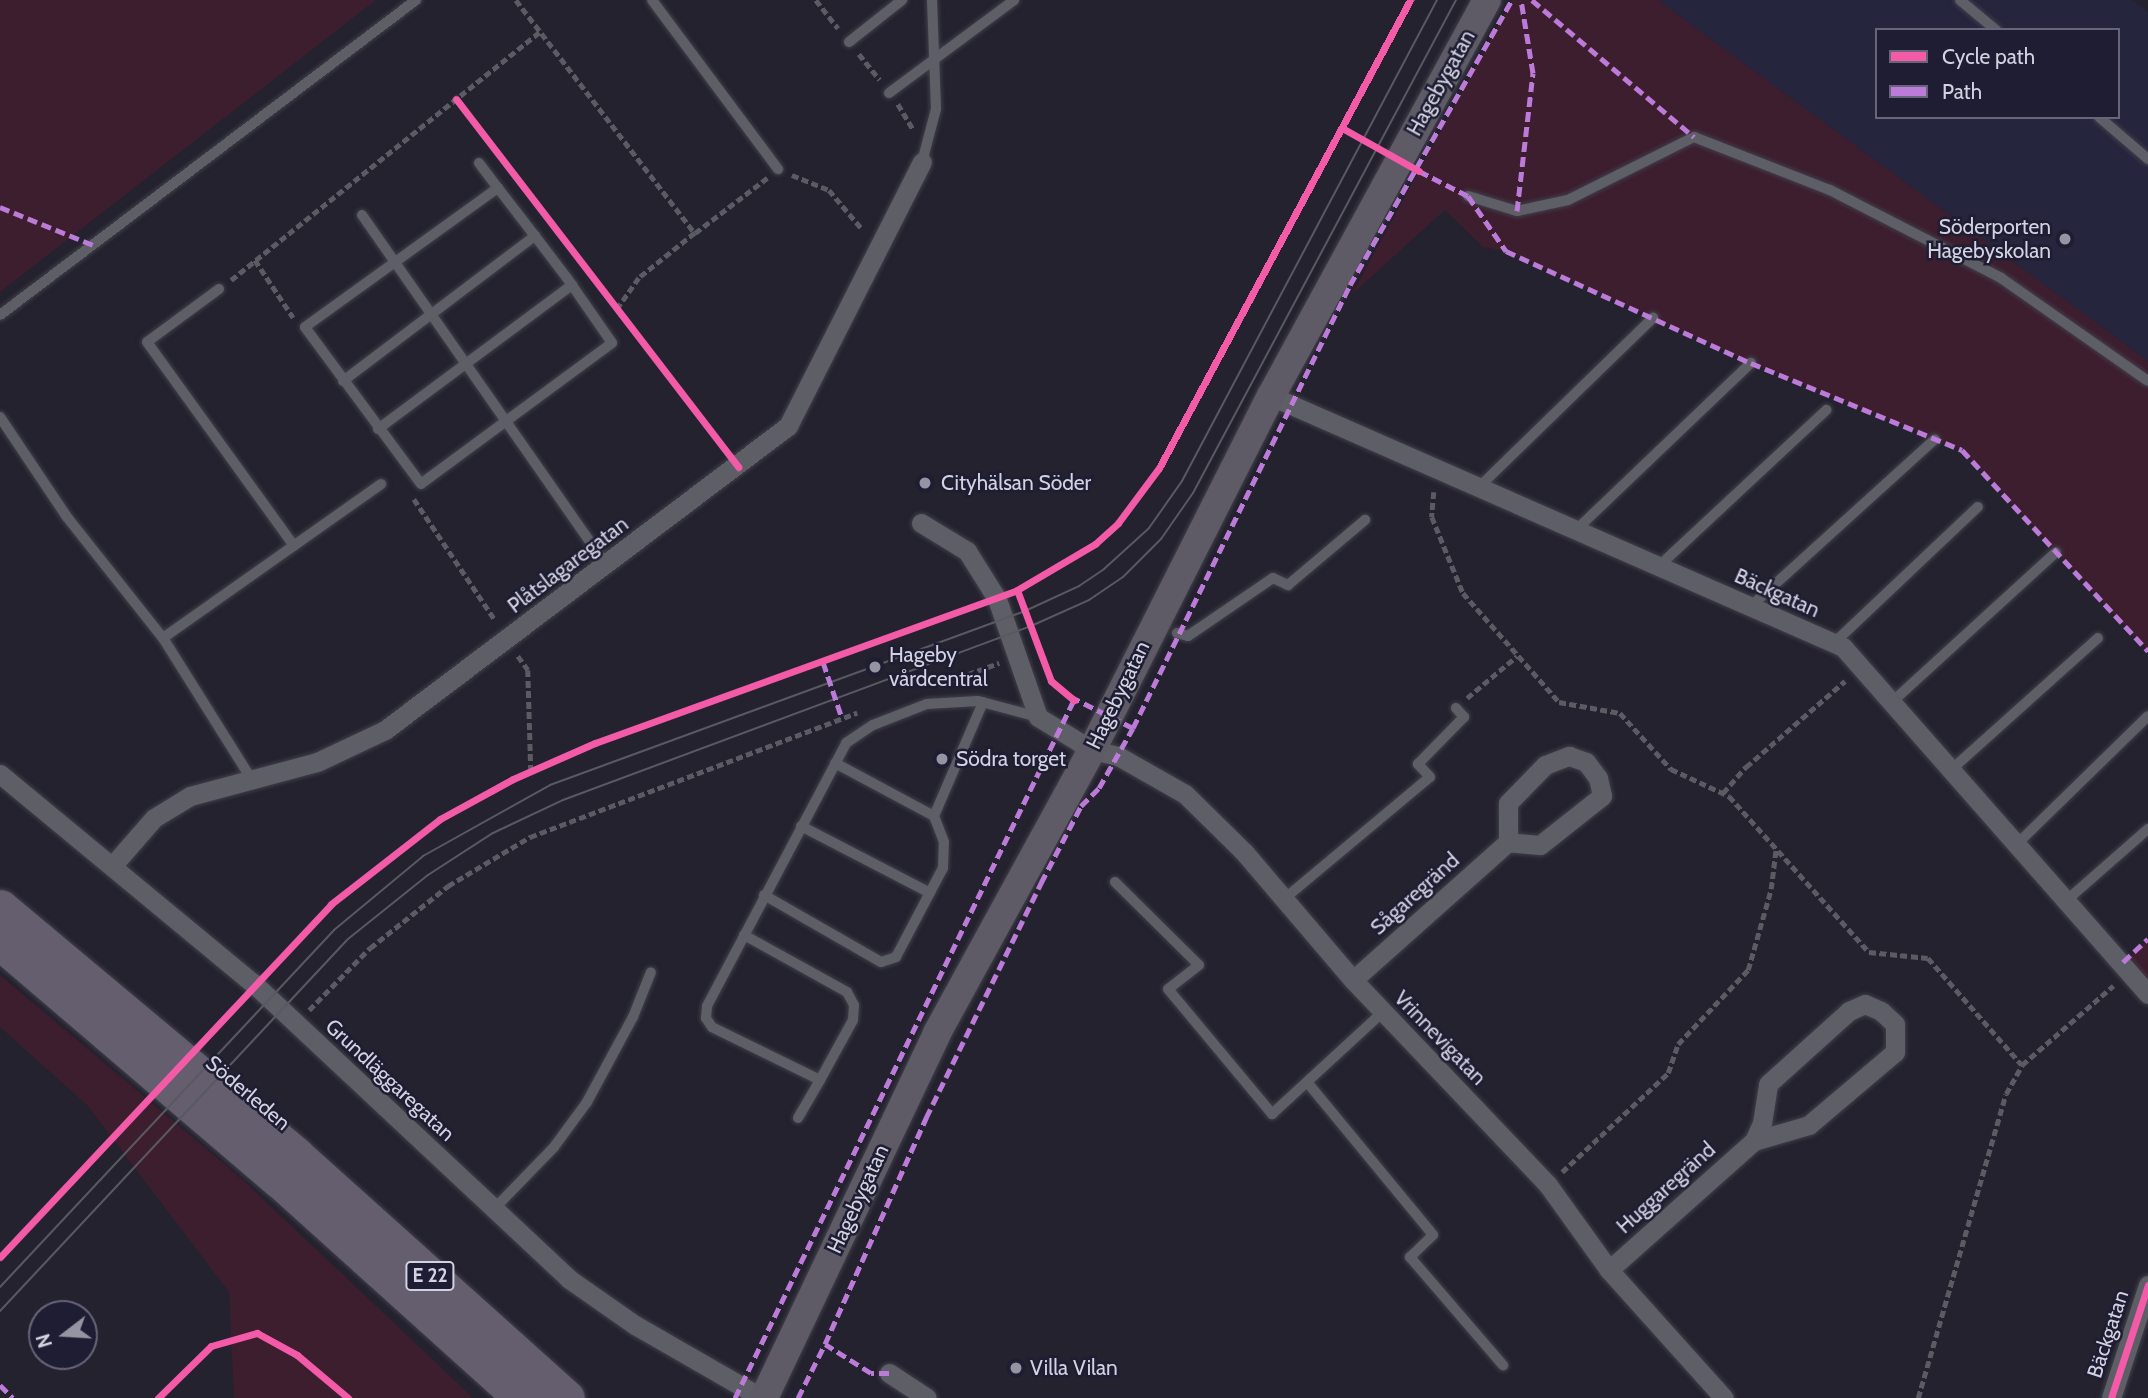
<!DOCTYPE html>
<meta charset="utf-8">
<style>
body{margin:0}
#map{position:relative;width:2148px;height:1398px;overflow:hidden;background:#23222e;font-family:Cabin,sans-serif}
div>[style]{position:absolute}
[style*='--x']{left:calc(var(--x)*1px);top:calc(var(--y)*1px);width:calc(var(--w)*1px);rotate:calc(var(--a)*1deg)}
.built>*{inset:0;background:#26253e}
.green>*{inset:0;background:#3d1e2f}
.path>*{height:4.5px;margin-top:-2.25px;transform-origin:0;background:repeating-linear-gradient(90deg,#5b5b64 0 7px,transparent 0 10.5px)}
.roads{filter:drop-shadow(0 0 2px #403f4a) drop-shadow(0 0 2px #403f4a)}
.lane>*{height:10px;margin:-5px;padding:0 5px;transform-origin:5px;border-radius:5px;background:#5e5e67}
.street>*{height:19px;margin:-9.5px;padding:0 9.5px;transform-origin:9.5px;border-radius:9.5px;background:#5e5e67}
.secondary>*{height:28px;margin:-14px;padding:0 14px;transform-origin:14px;border-radius:14px;background:#5e5b66}
.highway>*{height:37px;margin:-18.5px;padding:0 18.5px;transform-origin:18.5px;border-radius:18.5px;background:#645e6e}
.tram>*{height:2px;margin:-1px;padding:0 1px;transform-origin:1px;border-radius:1px;background:#595962}
.quiet>*{height:5px;margin-top:-2.5px;transform-origin:0;background:repeating-linear-gradient(90deg,#bd7bd9 0 10px,transparent 0 15px)}
.cycleway>*{height:7px;margin:-3.5px;padding:0 3.5px;transform-origin:3.5px;border-radius:3.5px;background:#f35aa7}
.dots>*{width:19px;height:19px;translate:-50% -50%;box-sizing:border-box;border:4px solid #1e1d33;border-radius:50%}
span{translate:-50% -50%;white-space:nowrap;text-align:center;line-height:1.15;-webkit-text-stroke:5px #1e1d33;paint-order:stroke}
.shield-label span{padding:2px 5px;background:#1e1d33;border:2px solid;border-radius:5px;-webkit-text-stroke-width:0}
.shield-label{font-size:19px;color:#d2d2e1;font-weight:700}
.street-label{font-size:21px;color:#d2d2e1}
.poi-label{font-size:21px;color:#d2d2e1}
.right{translate:-100% -50%;text-align:right}
.left{translate:0 -50%;text-align:left}
.legend{position:absolute;left:1875px;top:28px;width:245px;height:91px;box-sizing:border-box;background:#1e1d33;border:2px solid #666579;margin:0;padding:9px 12px;list-style:none;font-size:21px;color:#d2d2e1}
.legend li{display:flex;align-items:center;gap:14px;height:35px}
.legend b{width:35px;border:2px solid #666579}
.north{position:absolute;left:28px;top:1300px;width:70px;height:70px;box-sizing:border-box;background:#1e1d33;border:2px solid #666579;border-radius:50%;rotate:253deg;font-size:19px;font-weight:700;line-height:28px;text-align:center;color:#d2d2e1}
.north::after{content:'';display:block;margin:auto;width:24px;height:32px;background:#9594a2;clip-path:polygon(50% 0,100% 100%,50% 72%,0 100%)}
</style>
<div id="map">
<div class="built">
<div style="clip-path:polygon(evenodd,1658px 0,2131px 0,2148px 12px,2148px 361px,1658px 0,1877px 30px,2118px 30px,2118px 117px,1877px 117px,1877px 30px)"></div>
</div>
<div class="green">
<div style="clip-path:polygon(0 0,376px 0,0 292px)"></div>
<div style="clip-path:polygon(1512px 0,1658px 0,2148px 361px,2148px 651px,1962px 450px,1751px 363px,1506px 251px,1483px 247px,1445px 210px,1352px 294px)"></div>
<div style="clip-path:polygon(2148px 940px,2148px 991px,2123px 962px)"></div>
<div style="clip-path:polygon(0 975px,242px 1179px,473px 1398px,234px 1398px,229px 1292px,87px 1105px,0 1027px)"></div>
</div>
<div class="path">
<div style="--x:516;--y:0;--w:294;--a:52.5"></div>
<div style="--x:695;--y:233;--w:72;--a:141.2"></div>
<div style="--x:639;--y:278;--w:37;--a:125"></div>
<div style="--x:816;--y:0;--w:36;--a:52"></div>
<div style="--x:859;--y:54;--w:33;--a:51"></div>
<div style="--x:898;--y:104;--w:29;--a:59"></div>
<div style="--x:792;--y:175;--w:40;--a:22"></div>
<div style="--x:829;--y:190;--w:52;--a:49.6"></div>
<div style="--x:695;--y:233;--w:91;--a:-37.4"></div>
<div style="--x:255;--y:260;--w:69;--a:56.3"></div>
<div style="--x:231;--y:280;--w:399;--a:-38.8"></div>
<div style="--x:1434;--y:492;--w:25;--a:95"></div>
<div style="--x:1432;--y:517;--w:82;--a:67.8"></div>
<div style="--x:1463;--y:593;--w:145;--a:48.6"></div>
<div style="--x:1559;--y:702;--w:62;--a:10.2"></div>
<div style="--x:1620;--y:713;--w:76;--a:47.7"></div>
<div style="--x:1671;--y:769;--w:64;--a:25"></div>
<div style="--x:1729;--y:796;--w:210;--a:48.1"></div>
<div style="--x:1869;--y:952;--w:59;--a:5.8"></div>
<div style="--x:1928;--y:958;--w:142;--a:48.7"></div>
<div style="--x:414;--y:499;--w:146;--a:56.2"></div>
<div style="--x:518;--y:656;--w:17;--a:54"></div>
<div style="--x:528;--y:670;--w:101;--a:88.3"></div>
<div style="--x:938;--y:685;--w:65;--a:-19.8"></div>
<div style="--x:1467;--y:698;--w:65;--a:-40"></div>
<div style="--x:1723;--y:793;--w:35;--a:-49"></div>
<div style="--x:1746;--y:767;--w:131;--a:-41"></div>
<div style="--x:309;--y:1010;--w:87;--a:-45.5"></div>
<div style="--x:370;--y:948;--w:100;--a:-38.5"></div>
<div style="--x:448;--y:886;--w:96;--a:-30.9"></div>
<div style="--x:530;--y:837;--w:350;--a:-20.8"></div>
<div style="--x:1562;--y:1172;--w:145;--a:-43"></div>
<div style="--x:1668;--y:1073;--w:31;--a:-71"></div>
<div style="--x:1678;--y:1044;--w:102;--a:-46.6"></div>
<div style="--x:1748;--y:970;--w:84;--a:-74.1"></div>
<div style="--x:1771;--y:889;--w:39;--a:-83"></div>
<div style="--x:1918;--y:1398;--w:316;--a:-73.9"></div>
<div style="--x:2006;--y:1094;--w:33;--a:-61"></div>
<div style="--x:2022;--y:1065;--w:121;--a:-41"></div>
</div>
<div class="roads">
<div class="lane">
<div style="--x:652;--y:0;--w:211;--a:53.3"></div>
<div style="--x:1960;--y:0;--w:47;--a:39.8"></div>
<div style="--x:849;--y:42;--w:68;--a:-38.4"></div>
<div style="--x:889;--y:93;--w:156;--a:-36.6"></div>
<div style="--x:2099;--y:117;--w:65;--a:40.6"></div>
<div style="--x:922;--y:162;--w:55;--a:-75.2"></div>
<div style="--x:936;--y:109;--w:109;--a:-92.1"></div>
<div style="--x:479;--y:163;--w:31;--a:53"></div>
<div style="--x:498;--y:188;--w:61;--a:52.4"></div>
<div style="--x:535;--y:236;--w:53;--a:52.7"></div>
<div style="--x:567;--y:278;--w:79;--a:55.3"></div>
<div style="--x:612;--y:343;--w:237;--a:143.6"></div>
<div style="--x:421;--y:484;--w:195;--a:-126.5"></div>
<div style="--x:305;--y:327;--w:238;--a:-35.8"></div>
<div style="--x:1468;--y:196;--w:51;--a:17"></div>
<div style="--x:1517;--y:211;--w:52;--a:-12.2"></div>
<div style="--x:1568;--y:200;--w:141;--a:-26.6"></div>
<div style="--x:1694;--y:137;--w:146;--a:21.3"></div>
<div style="--x:1830;--y:190;--w:192;--a:27.2"></div>
<div style="--x:2001;--y:278;--w:179;--a:35"></div>
<div style="--x:362;--y:215;--w:427;--a:55.1"></div>
<div style="--x:219;--y:289;--w:89;--a:143.6"></div>
<div style="--x:147;--y:342;--w:251;--a:54.2"></div>
<div style="--x:0;--y:315;--w:522;--a:-37.13"></div>
<div style="--x:343;--y:381;--w:241;--a:-37.1"></div>
<div style="--x:0;--y:417;--w:120;--a:56.2"></div>
<div style="--x:67;--y:517;--w:154;--a:51.6"></div>
<div style="--x:163;--y:638;--w:168;--a:57.9"></div>
<div style="--x:378;--y:429;--w:242;--a:-36.6"></div>
<div style="--x:1479;--y:487;--w:243;--a:-44.2"></div>
<div style="--x:1576;--y:530;--w:242;--a:-43.7"></div>
<div style="--x:1659;--y:566;--w:229;--a:-43"></div>
<div style="--x:1751;--y:606;--w:248;--a:-42.2"></div>
<div style="--x:1177;--y:633;--w:11;--a:15"></div>
<div style="--x:1188;--y:636;--w:103;--a:-34.3"></div>
<div style="--x:1273;--y:578;--w:17;--a:25"></div>
<div style="--x:1288;--y:585;--w:101;--a:-40.2"></div>
<div style="--x:163;--y:638;--w:267;--a:-35.2"></div>
<div style="--x:1834;--y:643;--w:198;--a:-43.4"></div>
<div style="--x:1892;--y:702;--w:222;--a:-42.4"></div>
<div style="--x:835;--y:763;--w:112;--a:28.2"></div>
<div style="--x:1952;--y:769;--w:196;--a:-41.9"></div>
<div style="--x:801;--y:826;--w:145;--a:27.4"></div>
<div style="--x:2017;--y:844;--w:183;--a:-44.3"></div>
<div style="--x:1115;--y:882;--w:118;--a:44.7"></div>
<div style="--x:1199;--y:965;--w:39;--a:142"></div>
<div style="--x:1168;--y:989;--w:163;--a:50.2"></div>
<div style="--x:1272;--y:1114;--w:151;--a:-42.6"></div>
<div style="--x:764;--y:895;--w:135;--a:29.8"></div>
<div style="--x:881;--y:962;--w:16;--a:-18"></div>
<div style="--x:896;--y:957;--w:101;--a:-62.2"></div>
<div style="--x:943;--y:868;--w:26;--a:-88"></div>
<div style="--x:944;--y:842;--w:28;--a:-111"></div>
<div style="--x:934;--y:816;--w:124;--a:-66.7"></div>
<div style="--x:1284;--y:899;--w:190;--a:-39.9"></div>
<div style="--x:1430;--y:777;--w:18;--a:-133"></div>
<div style="--x:1418;--y:764;--w:66;--a:-45.6"></div>
<div style="--x:1464;--y:717;--w:12;--a:-132"></div>
<div style="--x:2067;--y:900;--w:108;--a:-41.2"></div>
<div style="--x:744;--y:935;--w:118;--a:29"></div>
<div style="--x:847;--y:992;--w:15;--a:62"></div>
<div style="--x:854;--y:1005;--w:15;--a:94"></div>
<div style="--x:853;--y:1020;--w:68;--a:118.8"></div>
<div style="--x:1307;--y:1082;--w:198;--a:50.5"></div>
<div style="--x:1433;--y:1235;--w:32;--a:136"></div>
<div style="--x:1410;--y:1257;--w:143;--a:49.3"></div>
<div style="--x:798;--y:1118;--w:44;--a:-59.9"></div>
<div style="--x:820;--y:1080;--w:120;--a:-153.9"></div>
<div style="--x:712;--y:1027;--w:11;--a:-124"></div>
<div style="--x:706;--y:1018;--w:12;--a:-85"></div>
<div style="--x:707;--y:1006;--w:297;--a:-62.1"></div>
<div style="--x:846;--y:743;--w:32;--a:-34"></div>
<div style="--x:873;--y:725;--w:58;--a:-21.3"></div>
<div style="--x:927;--y:704;--w:51;--a:-3.4"></div>
<div style="--x:978;--y:701;--w:62;--a:14.9"></div>
<div style="--x:494;--y:1209;--w:86;--a:-45.9"></div>
<div style="--x:554;--y:1147;--w:56;--a:-53.7"></div>
<div style="--x:587;--y:1102;--w:97;--a:-61.6"></div>
<div style="--x:633;--y:1017;--w:48;--a:-68.2"></div>
</div>
<div class="street">
<div style="--x:1271;--y:396;--w:625;--a:23.69"></div>
<div style="--x:1843;--y:647;--w:462;--a:48.7"></div>
<div style="--x:921;--y:523;--w:54;--a:31.3"></div>
<div style="--x:967;--y:551;--w:57;--a:58"></div>
<div style="--x:997;--y:599;--w:125;--a:70.8"></div>
<div style="--x:1038;--y:717;--w:63;--a:31.4"></div>
<div style="--x:1092;--y:750;--w:27;--a:13"></div>
<div style="--x:1118;--y:756;--w:77;--a:29.6"></div>
<div style="--x:1185;--y:794;--w:83;--a:44.5"></div>
<div style="--x:1244;--y:852;--w:168;--a:49.6"></div>
<div style="--x:1353;--y:980;--w:283;--a:46.4"></div>
<div style="--x:1548;--y:1185;--w:105;--a:54.3"></div>
<div style="--x:1609;--y:1270;--w:172;--a:48.1"></div>
<div style="--x:0;--y:774;--w:328;--a:39.6"></div>
<div style="--x:253;--y:983;--w:433;--a:43.1"></div>
<div style="--x:569;--y:1279;--w:80;--a:34.9"></div>
<div style="--x:635;--y:1325;--w:146;--a:29.9"></div>
<div style="--x:113;--y:865;--w:62;--a:-48.9"></div>
<div style="--x:154;--y:818;--w:42;--a:-31.4"></div>
<div style="--x:190;--y:796;--w:131;--a:-15"></div>
<div style="--x:317;--y:762;--w:75;--a:-25.2"></div>
<div style="--x:385;--y:730;--w:505;--a:-37.03"></div>
<div style="--x:788;--y:426;--w:296;--a:-63.1"></div>
<div style="--x:1353;--y:980;--w:208;--a:-41.7"></div>
<div style="--x:1508;--y:842;--w:39;--a:-90"></div>
<div style="--x:1508;--y:803;--w:53;--a:-45.8"></div>
<div style="--x:1545;--y:765;--w:26;--a:-21"></div>
<div style="--x:1569;--y:756;--w:18;--a:19"></div>
<div style="--x:1586;--y:762;--w:20;--a:53"></div>
<div style="--x:1598;--y:778;--w:18;--a:77"></div>
<div style="--x:1602;--y:796;--w:79;--a:141.7"></div>
<div style="--x:1540;--y:845;--w:32;--a:-175"></div>
<div style="--x:1609;--y:1270;--w:194;--a:-41.7"></div>
<div style="--x:1754;--y:1141;--w:20;--a:-66"></div>
<div style="--x:1762;--y:1123;--w:39;--a:-81"></div>
<div style="--x:1768;--y:1084;--w:109;--a:-42"></div>
<div style="--x:1849;--y:1011;--w:17;--a:-24"></div>
<div style="--x:1865;--y:1004;--w:17;--a:24"></div>
<div style="--x:1881;--y:1011;--w:19;--a:43"></div>
<div style="--x:1895;--y:1024;--w:28;--a:90"></div>
<div style="--x:1895;--y:1052;--w:113;--a:139.7"></div>
<div style="--x:1809;--y:1125;--w:57;--a:163.8"></div>
<div style="--x:889;--y:1373;--w:45;--a:33.3"></div>
<div style="--x:2111;--y:1398;--w:119;--a:-71.9"></div>
</div>
<div class="secondary">
<div style="--x:764;--y:1398;--w:404;--a:-64.6"></div>
<div style="--x:937;--y:1033;--w:323;--a:-61.3"></div>
<div style="--x:1092;--y:750;--w:397;--a:-63.2"></div>
<div style="--x:1271;--y:396;--w:451;--a:-61.4"></div>
</div>
<div class="highway">
<div style="--x:0;--y:908;--w:385;--a:39.9"></div>
<div style="--x:295;--y:1155;--w:364;--a:41.9"></div>
<div style="--x:0;--y:941;--w:367;--a:40.5"></div>
<div style="--x:279;--y:1179;--w:327;--a:42"></div>
</div>
</div>
<div class="tram">
<div style="--x:0;--y:1287;--w:489;--a:-46.9"></div>
<div style="--x:334;--y:930;--w:116;--a:-39.7"></div>
<div style="--x:423;--y:856;--w:145;--a:-29.2"></div>
<div style="--x:550;--y:785;--w:506;--a:-20.12"></div>
<div style="--x:1025;--y:611;--w:60;--a:-24.8"></div>
<div style="--x:1079;--y:586;--w:30;--a:-34"></div>
<div style="--x:1104;--y:569;--w:61;--a:-42.3"></div>
<div style="--x:1149;--y:528;--w:57;--a:-54.9"></div>
<div style="--x:1182;--y:481;--w:544;--a:-62.07"></div>
<div style="--x:0;--y:1311;--w:509;--a:-46.91"></div>
<div style="--x:348;--y:939;--w:102;--a:-38.7"></div>
<div style="--x:428;--y:875;--w:77;--a:-32.9"></div>
<div style="--x:493;--y:833;--w:77;--a:-25.2"></div>
<div style="--x:563;--y:800;--w:499;--a:-20.4"></div>
<div style="--x:1031;--y:626;--w:64;--a:-24.1"></div>
<div style="--x:1089;--y:600;--w:41;--a:-34.1"></div>
<div style="--x:1123;--y:577;--w:54;--a:-45"></div>
<div style="--x:1161;--y:539;--w:56;--a:-55.2"></div>
<div style="--x:1193;--y:493;--w:559;--a:-61.92"></div>
</div>
<div class="quiet">
<div style="--x:1532;--y:0;--w:212;--a:40.2"></div>
<div style="--x:1419;--y:171;--w:55;--a:27"></div>
<div style="--x:1468;--y:196;--w:67;--a:55.4"></div>
<div style="--x:1506;--y:251;--w:269;--a:24.6"></div>
<div style="--x:1751;--y:363;--w:228;--a:22.4"></div>
<div style="--x:1962;--y:450;--w:274;--a:47.2"></div>
<div style="--x:0;--y:207;--w:100;--a:22.2"></div>
<div style="--x:1517;--y:211;--w:139;--a:-83.4"></div>
<div style="--x:1533;--y:73;--w:74;--a:-99.3"></div>
<div style="--x:823;--y:662;--w:59;--a:71.3"></div>
<div style="--x:1133;--y:728;--w:493;--a:-63.9"></div>
<div style="--x:1350;--y:285;--w:328;--a:-60.4"></div>
<div style="--x:2123;--y:962;--w:34;--a:-43"></div>
<div style="--x:889;--y:1373;--w:18;--a:180"></div>
<div style="--x:871;--y:1373;--w:54;--a:-147.8"></div>
<div style="--x:825;--y:1344;--w:248;--a:-65.9"></div>
<div style="--x:926;--y:1118;--w:262;--a:-63.9"></div>
<div style="--x:1041;--y:883;--w:87;--a:-62.5"></div>
<div style="--x:1081;--y:806;--w:25;--a:-45"></div>
<div style="--x:1099;--y:788;--w:69;--a:-60.5"></div>
<div style="--x:1133;--y:728;--w:69;--a:-153.4"></div>
<div style="--x:0;--y:1385;--w:18;--a:45"></div>
<div style="--x:735;--y:1398;--w:776;--a:-64.1"></div>
<div style="--x:798;--y:1398;--w:60;--a:-63.4"></div>
</div>
<div class="cycleway">
<div style="--x:456;--y:99;--w:464;--a:52.5"></div>
<div style="--x:1342;--y:128;--w:88;--a:29.2"></div>
<div style="--x:1017;--y:590;--w:97;--a:69.5"></div>
<div style="--x:1051;--y:681;--w:30;--a:40"></div>
<div style="--x:0;--y:1257;--w:484;--a:-46.8"></div>
<div style="--x:331;--y:904;--w:138;--a:-37.9"></div>
<div style="--x:440;--y:819;--w:83;--a:-28.7"></div>
<div style="--x:513;--y:779;--w:90;--a:-23.7"></div>
<div style="--x:595;--y:743;--w:449;--a:-19.9"></div>
<div style="--x:1017;--y:590;--w:91;--a:-30.5"></div>
<div style="--x:1095;--y:544;--w:31;--a:-42"></div>
<div style="--x:1118;--y:523;--w:69;--a:-53.3"></div>
<div style="--x:1159;--y:468;--w:531;--a:-61.79"></div>
<div style="--x:158;--y:1398;--w:74;--a:-44.5"></div>
<div style="--x:211;--y:1346;--w:48;--a:-15.8"></div>
<div style="--x:257;--y:1333;--w:46;--a:28.8"></div>
<div style="--x:297;--y:1355;--w:67;--a:40.1"></div>
<div style="--x:2111;--y:1398;--w:119;--a:-71.9"></div>
</div>
<div class="dots">
<div style="left:2065px;top:239px;background:#9594a2"></div>
<div style="left:925px;top:483px;background:#9594a2"></div>
<div style="left:875px;top:667px;background:#9594a2"></div>
<div style="left:942px;top:759px;background:#9594a2"></div>
<div style="left:1016px;top:1368px;background:#9594a2"></div>
</div>
<div class="shield-label">
<span style="left:430px;top:1276px">E 22</span>
</div>
<div class="street-label">
<span style="left:1441px;top:83px;rotate:-61deg">Hagebygatan</span>
<span style="left:568px;top:565px;rotate:-37deg">Plåtslagaregatan</span>
<span style="left:1777px;top:593px;rotate:24deg">Bäckgatan</span>
<span style="left:1118px;top:695px;rotate:-64deg">Hagebygatan</span>
<span style="left:1415px;top:894px;rotate:-42deg">Sågaregränd</span>
<span style="left:1440px;top:1038px;rotate:46deg">Vrinnevigatan</span>
<span style="left:390px;top:1080px;rotate:43deg">Grundläggaregatan</span>
<span style="left:248px;top:1093px;rotate:40deg">Söderleden</span>
<span style="left:1666px;top:1188px;rotate:-42deg">Huggaregränd</span>
<span style="left:858px;top:1199px;rotate:-65deg">Hagebygatan</span>
<span style="left:2108px;top:1334px;rotate:-72deg">Bäckgatan</span>
</div>
<div class="poi-label">
<span class="right" style="left:2051px;top:239px">Söderporten<br>Hagebyskolan</span>
<span class="left" style="left:941px;top:483px">Cityhälsan Söder</span>
<span class="left" style="left:889px;top:667px">Hageby<br>vårdcentral</span>
<span class="left" style="left:956px;top:759px">Södra torget</span>
<span class="left" style="left:1030px;top:1368px">Villa Vilan</span>
</div>
<ul class="legend">
<li><b style="height:9px;background:#f35aa7"></b>Cycle path</li>
<li><b style="height:9px;background:#bd7bd9"></b>Path</li>
</ul>
<div class="north">N</div>
</div>
